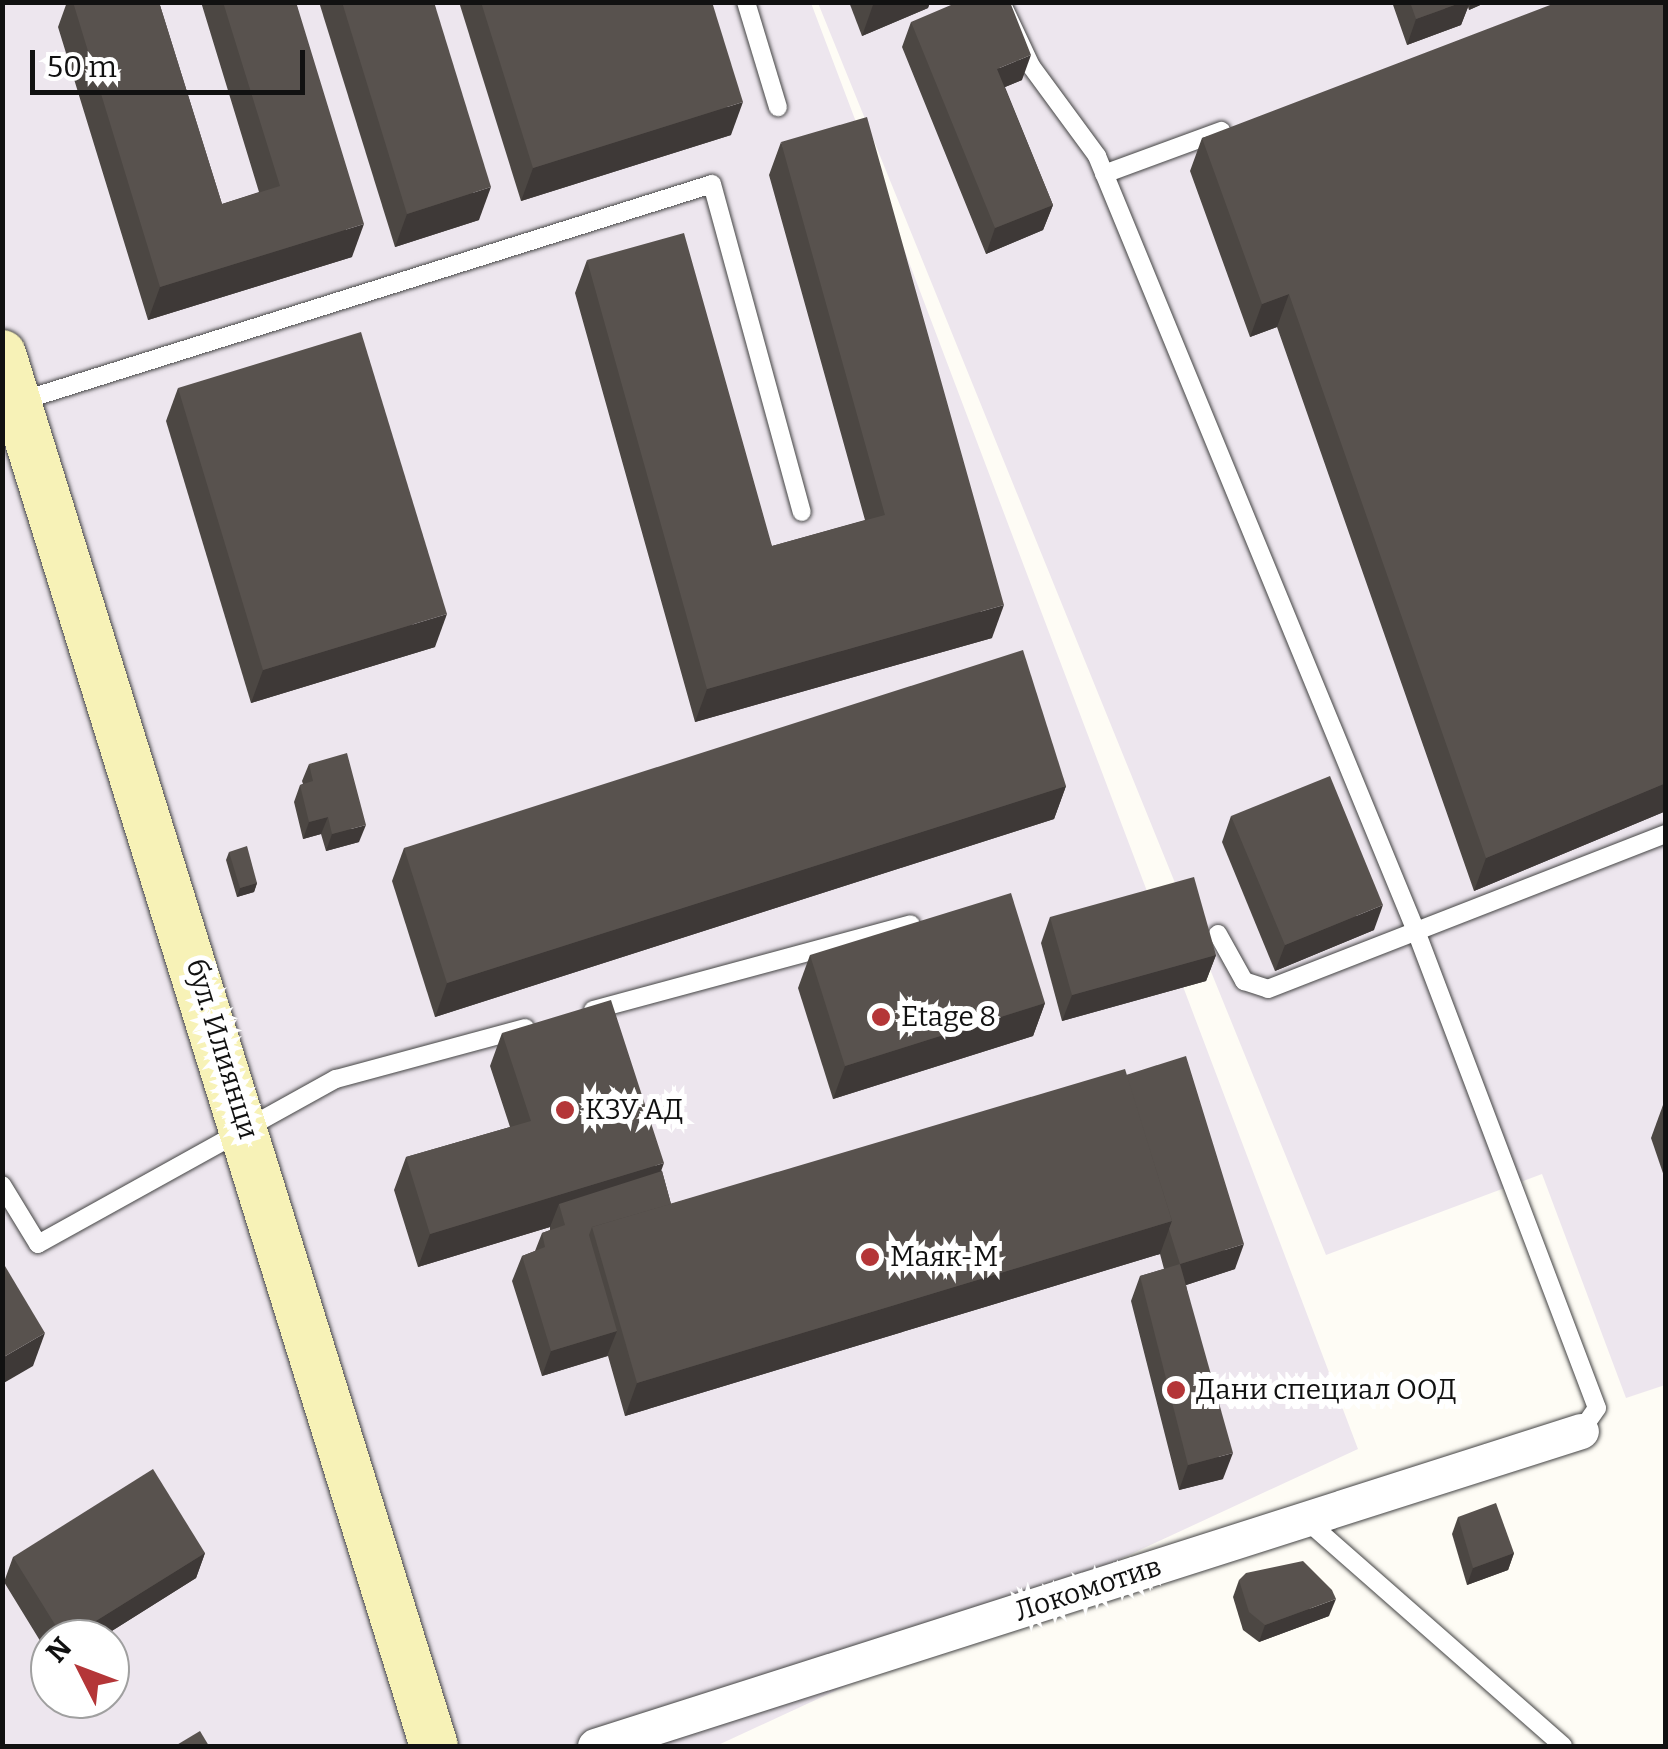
<!DOCTYPE html>
<meta charset="utf-8">
<style>
body{margin:0}
#map{position:relative;width:1668px;height:1749px;overflow:hidden;background:#fefcf5;font-family:Bitter,serif}
div>[style]{position:absolute}
[style*='--x']{left:calc(var(--x)*1px);top:calc(var(--y)*1px);width:calc(var(--w)*1px);rotate:calc(var(--a)*1deg)}
.industrial>*{inset:0;background:#ede6ee}
.roads{filter:drop-shadow(0 0 2px #444) drop-shadow(0 0 2px #444)}
.lane>*{height:18px;margin:-9px;padding:0 9px;transform-origin:9px;border-radius:9px;background:#fff}
.street>*{height:35px;margin:-17.5px;padding:0 17.5px;transform-origin:17.5px;border-radius:17.5px;background:#fff}
.secondary>*{height:48px;margin:-24px;padding:0 24px;transform-origin:24px;border-radius:24px;background:#f7f2b7}
.wall>*{inset:0;background:#4c4743}
.shaded-wall>*{inset:0;background:#3e3937}
.building>*{inset:0;background:#58524e}
.dots>*{width:28px;height:28px;translate:-50% -50%;box-sizing:border-box;border:5px solid #fff;border-radius:50%}
span{translate:-50% -50%;white-space:nowrap;text-align:center;line-height:1.15;-webkit-text-stroke:10px #fff;paint-order:stroke}
.poi-label{font-size:28px;color:#111}
.left{translate:0 -50%;text-align:left}
.street-label{font-size:28px;color:#111}
.frame{position:absolute;inset:0;border:5px solid #111;pointer-events:none}
.north{position:absolute;left:30px;top:1619px;width:100px;height:100px;box-sizing:border-box;background:#fff;border:2px solid #a0a0a0;border-radius:50%;rotate:312deg;font-size:28px;font-weight:700;line-height:40px;text-align:center;color:#111}
.north::after{content:'';display:block;margin:auto;width:35px;height:45px;background:#b43638;clip-path:polygon(50% 0,100% 100%,50% 72%,0 100%)}
.scale{position:absolute;left:30px;top:50px;width:275px;height:45px;box-sizing:border-box;border:5px solid #111;border-top:0;padding-left:12px;font-size:30px;line-height:35px;white-space:nowrap;color:#111;-webkit-text-stroke:8px #fff;paint-order:stroke}
</style>
<div id="map">
<div class="industrial">
<div style="clip-path:polygon(evenodd,3px 3px,811px 3px,1358px 1449px,716px 1746px,3px 1746px,3px 3px,50px 1639px,110px 1639px,110px 1699px,50px 1699px,50px 1639px)"></div>
<div style="clip-path:polygon(818px 3px,1665px 3px,1665px 1385px,1626px 1398px,1542px 1174px,1326px 1255px)"></div>
</div>
<div class="roads">
<div class="lane">
<div style="--x:746;--y:2;--w:110;--a:73.1"></div>
<div style="--x:1001;--y:2;--w:71;--a:64.9"></div>
<div style="--x:1031;--y:66;--w:112;--a:53.7"></div>
<div style="--x:1097;--y:156;--w:838;--a:67.63"></div>
<div style="--x:1416;--y:931;--w:510;--a:69.22"></div>
<div style="--x:1597;--y:1408;--w:28;--a:125"></div>
<div style="--x:1104;--y:174;--w:125;--a:-20.2"></div>
<div style="--x:21;--y:401;--w:724;--a:-17.43"></div>
<div style="--x:712;--y:184;--w:340;--a:74.7"></div>
<div style="--x:1218;--y:934;--w:54;--a:61"></div>
<div style="--x:1244;--y:981;--w:25;--a:18"></div>
<div style="--x:1268;--y:989;--w:427;--a:-21.3"></div>
<div style="--x:593;--y:1010;--w:329;--a:-15.1"></div>
<div style="--x:2;--y:1185;--w:69;--a:58.6"></div>
<div style="--x:38;--y:1244;--w:341;--a:-29"></div>
<div style="--x:336;--y:1079;--w:196;--a:-15.1"></div>
<div style="--x:1306;--y:1520;--w:342;--a:41.3"></div>
</div>
<div class="street">
<div style="--x:595;--y:1746;--w:1035;--a:-17.72"></div>
</div>
<div class="secondary">
<div style="--x:2;--y:354;--w:1457;--a:72.76"></div>
</div>
</div>
<div class="wall">
<div style="clip-path:polygon(67px 2px,159px 2px,222px 204px,259px 192px,201px 2px,296px 2px,352px 257px,148px 320px,58px 27px)"></div>
<div style="clip-path:polygon(319px 2px,434px 2px,479px 220px,395px 247px)"></div>
<div style="clip-path:polygon(459px 2px,712px 2px,731px 135px,521px 201px)"></div>
<div style="clip-path:polygon(849px 2px,930px 2px,928px 8px,862px 36px)"></div>
<div style="clip-path:polygon(1392px 2px,1487px 2px,1469px 10px,1468px 7px,1461px 25px,1407px 45px)"></div>
<div style="clip-path:polygon(1665px 2px,1666px 811px,1474px 891px,1277px 327px,1250px 337px,1190px 171px,1202px 138px)"></div>
<div style="clip-path:polygon(911px 22px,1022px 80px,1005px 87px,1053px 205px,1043px 230px,986px 254px,902px 47px)"></div>
<div style="clip-path:polygon(781px 142px,992px 638px,695px 722px,575px 293px,587px 260px,772px 546px,865px 520px,769px 175px)"></div>
<div style="clip-path:polygon(178px 388px,435px 647px,251px 703px,166px 421px)"></div>
<div style="clip-path:polygon(309px 764px,359px 842px,326px 851px,321px 834px,303px 839px,294px 802px,300px 785px,303px 784px,302px 781px)"></div>
<div style="clip-path:polygon(1066px 786px,1054px 819px,435px 1017px,392px 881px,404px 848px)"></div>
<div style="clip-path:polygon(1231px 816px,1374px 930px,1275px 971px,1222px 842px)"></div>
<div style="clip-path:polygon(229px 852px,257px 883px,254px 892px,237px 897px,226px 860px)"></div>
<div style="clip-path:polygon(1050px 917px,1216px 955px,1206px 981px,1062px 1021px,1041px 943px)"></div>
<div style="clip-path:polygon(810px 955px,1045px 1003px,1033px 1036px,833px 1099px,798px 988px)"></div>
<div style="clip-path:polygon(502px 1033px,662px 1171px,671px 1204px,1126px 1075px,1235px 1269px,1186px 1285px,1223px 1479px,1179px 1490px,1131px 1301px,1140px 1276px,1164px 1269px,1160px 1254px,625px 1416px,608px 1356px,542px 1376px,512px 1281px,522px 1256px,535px 1251px,542px 1233px,550px 1230px,550px 1227px,418px 1267px,394px 1190px,406px 1157px,510px 1127px,490px 1066px)"></div>
<div style="clip-path:polygon(1666px 1104px,1666px 1182px,1651px 1138px,1663px 1105px)"></div>
<div style="clip-path:polygon(1458px 1517px,1514px 1553px,1508px 1570px,1467px 1585px,1452px 1534px)"></div>
<div style="clip-path:polygon(205px 1553px,196px 1578px,99px 1639px,50px 1639px,50px 1657px,4px 1582px,13px 1557px)"></div>
<div style="clip-path:polygon(1239px 1580px,1329px 1616px,1259px 1642px,1243px 1630px,1233px 1597px)"></div>
</div>
<div class="shaded-wall">
<div style="clip-path:polygon(874px 2px,930px 2px,928px 8px,862px 36px)"></div>
<div style="clip-path:polygon(1463px 2px,1470px 2px,1461px 25px,1407px 45px,1416px 19px)"></div>
<div style="clip-path:polygon(1471px 2px,1487px 2px,1469px 10px)"></div>
<div style="clip-path:polygon(1031px 55px,1022px 80px,988px 94px,997px 69px)"></div>
<div style="clip-path:polygon(743px 102px,731px 135px,521px 201px,533px 168px)"></div>
<div style="clip-path:polygon(491px 187px,479px 220px,395px 247px,407px 214px)"></div>
<div style="clip-path:polygon(1053px 205px,1043px 230px,986px 254px,995px 228px)"></div>
<div style="clip-path:polygon(364px 224px,352px 257px,148px 320px,160px 287px)"></div>
<div style="clip-path:polygon(1289px 294px,1277px 327px,1250px 337px,1262px 304px)"></div>
<div style="clip-path:polygon(1004px 605px,992px 638px,695px 722px,707px 689px)"></div>
<div style="clip-path:polygon(447px 614px,435px 647px,251px 703px,263px 670px)"></div>
<div style="clip-path:polygon(1666px 783px,1666px 811px,1474px 891px,1486px 858px)"></div>
<div style="clip-path:polygon(1066px 786px,1054px 819px,435px 1017px,447px 983px)"></div>
<div style="clip-path:polygon(328px 817px,321px 834px,303px 839px,309px 822px)"></div>
<div style="clip-path:polygon(366px 825px,359px 842px,326px 851px,332px 834px)"></div>
<div style="clip-path:polygon(257px 883px,254px 892px,237px 897px,240px 888px)"></div>
<div style="clip-path:polygon(1383px 905px,1374px 930px,1275px 971px,1285px 945px)"></div>
<div style="clip-path:polygon(1216px 955px,1206px 981px,1062px 1021px,1072px 995px)"></div>
<div style="clip-path:polygon(1045px 1003px,1033px 1036px,833px 1099px,845px 1066px)"></div>
<div style="clip-path:polygon(664px 1163px,652px 1196px,559px 1204px,550px 1227px,418px 1267px,430px 1234px)"></div>
<div style="clip-path:polygon(1172px 1221px,1160px 1254px,625px 1416px,637px 1383px)"></div>
<div style="clip-path:polygon(1244px 1244px,1235px 1269px,1171px 1290px,1180px 1264px)"></div>
<div style="clip-path:polygon(617px 1331px,607px 1356px,542px 1376px,551px 1351px)"></div>
<div style="clip-path:polygon(45px 1333px,33px 1366px,2px 1384px,2px 1358px)"></div>
<div style="clip-path:polygon(1233px 1453px,1223px 1479px,1179px 1490px,1188px 1465px)"></div>
<div style="clip-path:polygon(205px 1553px,196px 1578px,99px 1639px,67px 1639px)"></div>
<div style="clip-path:polygon(1514px 1553px,1508px 1570px,1467px 1585px,1473px 1568px)"></div>
<div style="clip-path:polygon(1336px 1599px,1329px 1616px,1259px 1642px,1265px 1625px)"></div>
</div>
<div class="building">
<div style="clip-path:polygon(73px 2px,159px 2px,222px 204px,280px 186px,223px 2px,296px 2px,364px 224px,160px 287px)"></div>
<div style="clip-path:polygon(342px 2px,434px 2px,491px 187px,407px 214px)"></div>
<div style="clip-path:polygon(481px 2px,712px 2px,743px 102px,533px 168px)"></div>
<div style="clip-path:polygon(958px 2px,1010px 2px,1031px 55px,997px 69px,1053px 205px,995px 228px,911px 22px)"></div>
<div style="clip-path:polygon(1410px 2px,1463px 2px,1416px 19px)"></div>
<div style="clip-path:polygon(1558px 2px,1666px 4px,1666px 783px,1486px 858px,1289px 294px,1262px 304px,1202px 138px)"></div>
<div style="clip-path:polygon(867px 117px,1004px 605px,707px 689px,587px 260px,684px 233px,772px 546px,885px 515px,781px 142px)"></div>
<div style="clip-path:polygon(361px 332px,447px 614px,263px 670px,178px 388px)"></div>
<div style="clip-path:polygon(1023px 650px,1066px 786px,447px 983px,404px 848px)"></div>
<div style="clip-path:polygon(347px 753px,366px 825px,332px 834px,328px 817px,309px 822px,300px 785px,313px 781px,309px 764px)"></div>
<div style="clip-path:polygon(1330px 776px,1383px 905px,1285px 945px,1231px 816px)"></div>
<div style="clip-path:polygon(247px 846px,257px 883px,240px 888px,229px 852px)"></div>
<div style="clip-path:polygon(1194px 877px,1216px 955px,1072px 995px,1050px 917px)"></div>
<div style="clip-path:polygon(1011px 893px,1045px 1003px,845px 1066px,810px 955px)"></div>
<div style="clip-path:polygon(611px 1000px,664px 1163px,430px 1234px,406px 1157px,531px 1121px,502px 1033px)"></div>
<div style="clip-path:polygon(1186px 1056px,1244px 1244px,1180px 1264px,1169px 1229px,1172px 1221px,1126px 1075px)"></div>
<div style="clip-path:polygon(1125px 1069px,1172px 1221px,637px 1383px,592px 1227px)"></div>
<div style="clip-path:polygon(662px 1171px,671px 1204px,592px 1227px,589px 1235px,617px 1331px,551px 1351px,522px 1256px,545px 1247px,542px 1233px,565px 1225px,559px 1204px)"></div>
<div style="clip-path:polygon(2px 1261px,45px 1333px,2px 1358px)"></div>
<div style="clip-path:polygon(1180px 1264px,1233px 1453px,1188px 1465px,1140px 1276px)"></div>
<div style="clip-path:polygon(153px 1469px,205px 1553px,67px 1639px,64px 1639px,13px 1557px)"></div>
<div style="clip-path:polygon(1496px 1503px,1514px 1553px,1473px 1568px,1458px 1517px)"></div>
<div style="clip-path:polygon(1303px 1561px,1332px 1590px,1336px 1599px,1265px 1625px,1249px 1612px,1239px 1580px,1246px 1573px)"></div>
<div style="clip-path:polygon(200px 1731px,209px 1746px,175px 1746px)"></div>
</div>
<div class="dots">
<div style="left:881px;top:1017px;background:#b43638"></div>
<div style="left:565px;top:1110px;background:#b43638"></div>
<div style="left:870px;top:1257px;background:#b43638"></div>
<div style="left:1176px;top:1390px;background:#b43638"></div>
</div>
<div class="poi-label">
<span class="left" style="left:901px;top:1017px">Etage 8</span>
<span class="left" style="left:585px;top:1110px">КЗУ АД</span>
<span class="left" style="left:890px;top:1257px">Маяк-М</span>
<span class="left" style="left:1196px;top:1390px">Дани специал ООД</span>
</div>
<div class="street-label">
<span style="left:222px;top:1049px;rotate:73deg">бул. Илиянци</span>
<span style="left:1088px;top:1589px;rotate:-18deg">Локомотив</span>
</div>
<div class="frame"></div>
<div class="north">N</div>
<div class="scale">50 m</div>
</div>
